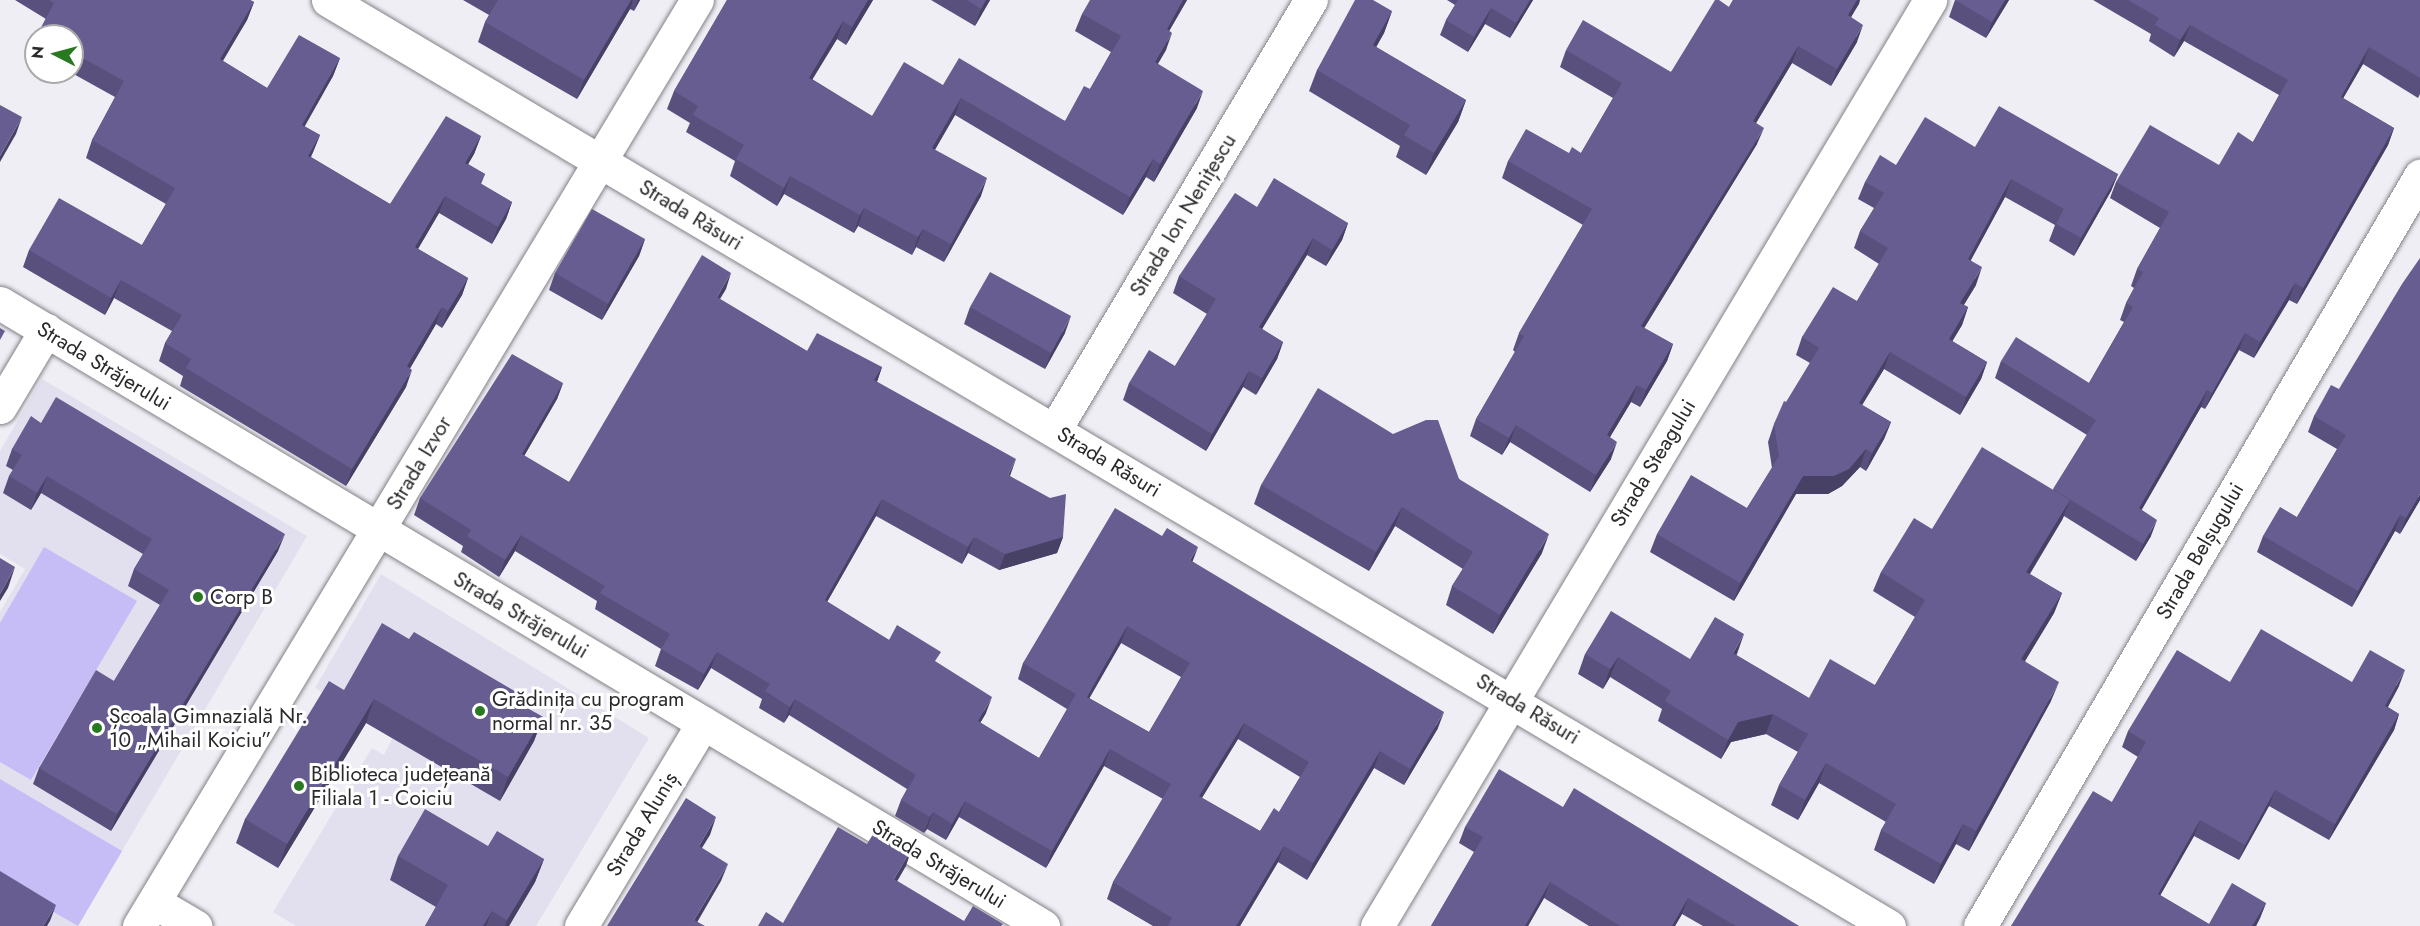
<!DOCTYPE html>
<meta charset="utf-8">
<style>
body{margin:0}
#map{position:relative;width:2420px;height:926px;overflow:hidden;background:#eeeef4;font-family:Jost,sans-serif}
div>[style]{position:absolute}
[style*='--x']{left:calc(var(--x)*1px);top:calc(var(--y)*1px);width:calc(var(--w)*1px);rotate:calc(var(--a)*1deg)}
.built>*{inset:0;background:#e2e0ee}
.green>*{inset:0;background:#c6bdf7}
.roads{filter:drop-shadow(0 0 2px #838288) drop-shadow(0 0 2px #838288)}
.street>*{height:33px;margin:-16.5px;padding:0 16.5px;transform-origin:16.5px;border-radius:16.5px;background:#fff}
.secondary>*{height:33px;margin:-16.5px;padding:0 16.5px;transform-origin:16.5px;border-radius:16.5px;background:#fff}
.wall>*{inset:0;background:#59507d}
.shaded-wall>*{inset:0;background:#484166}
.building>*{inset:0;background:#675d91}
.dots>*{width:16px;height:16px;translate:-50% -50%;box-sizing:border-box;border:3px solid #fff;border-radius:50%}
span{translate:-50% -50%;white-space:nowrap;text-align:center;line-height:1.15;-webkit-text-stroke:6px #fff;paint-order:stroke}
.street-label{font-size:21px;color:#2a2a2d}
.poi-label{font-size:21px;color:#2a2a2d}
.left{translate:0 -50%;text-align:left}
.north{position:absolute;left:24px;top:24px;width:60px;height:60px;box-sizing:border-box;background:#fff;border:2px solid #aaaaab;border-radius:50%;rotate:276deg;font-size:16px;font-weight:700;line-height:24px;text-align:center;color:#2a2a2d}
.north::after{content:'';display:block;margin:auto;width:21px;height:27px;background:#287922;clip-path:polygon(50% 0,100% 100%,50% 72%,0 100%)}
</style>
<div id="map">
<div class="built">
<div style="clip-path:polygon(42px 379px,307px 536px,78px 926px,0 926px,0 612px,25px 569px,0 554px,0 451px)"></div>
<div style="clip-path:polygon(381px 574px,649px 738px,536px 926px,296px 926px,273px 912px,372px 748px,384px 755px,394px 735px,315px 688px)"></div>
</div>
<div class="green">
<div style="clip-path:polygon(44px 547px,137px 601px,31px 780px,0 762px,0 623px)"></div>
<div style="clip-path:polygon(0 779px,122px 851px,78px 926px,0 881px)"></div>
</div>
<div class="roads">
<div class="street">
<div style="--x:0;--y:303;--w:1215;--a:30.85"></div>
<div style="--x:0;--y:407;--w:90;--a:-59.1"></div>
<div style="--x:1055;--y:429;--w:500;--a:-59.2"></div>
<div style="--x:154;--y:902;--w:48;--a:30.3"></div>
<div style="--x:139;--y:926;--w:1081;--a:-58.93"></div>
<div style="--x:581;--y:926;--w:237;--a:-59"></div>
<div style="--x:1377;--y:926;--w:1079;--a:-59.15"></div>
<div style="--x:1980;--y:926;--w:870;--a:-59.6"></div>
</div>
<div class="secondary">
<div style="--x:328;--y:0;--w:1815;--a:30.68"></div>
</div>
</div>
<div class="wall">
<div style="clip-path:polygon(15px 0,250px 0,254px 2px,247px 20px,223px 61px,267px 88px,340px 58px,333px 76px,304px 126px,320px 135px,311px 157px,390px 204px,481px 136px,474px 154px,468px 164px,485px 174px,481px 184px,512px 202px,506px 219px,492px 244px,439px 213px,418px 249px,468px 278px,462px 295px,442px 328px,436px 324px,410px 368px,406px 387px,346px 486px,180px 386px,183px 376px,159px 361px,165px 343px,172px 331px,114px 298px,105px 315px,23px 267px,29px 250px,142px 245px,166px 204px,86px 158px,92px 140px,115px 97px,70px 72px,72px 72px,72px 36px,37px 36px,46px 19px)"></div>
<div style="clip-path:polygon(463px 0,640px 0,634px 11px,630px 9px,577px 99px,478px 42px,485px 22px,489px 15px)"></div>
<div style="clip-path:polygon(727px 0,873px 0,846px 45px,837px 39px,812px 79px,872px 116px,943px 85px,1065px 121px,1090px 89px,1111px 52px,1075px 31px,1082px 14px,1118px 0,1187px 0,1169px 31px,1166px 50px,1158px 64px,1197px 108px,1154px 182px,1146px 177px,1123px 215px,955px 115px,935px 150px,981px 196px,944px 262px,916px 247px,912px 255px,858px 226px,854px 233px,784px 194px,777px 206px,730px 176px,735px 161px,686px 132px,690px 123px,667px 109px,674px 91px)"></div>
<div style="clip-path:polygon(931px 0,990px 0,975px 26px)"></div>
<div style="clip-path:polygon(1447px 0,1533px 0,1510px 38px,1485px 24px,1468px 52px,1440px 35px,1446px 20px,1455px 5px)"></div>
<div style="clip-path:polygon(1733px 0,1860px 0,1851px 17px,1857px 42px,1831px 86px,1792px 63px,1756px 123px,1757px 144px,1644px 328px,1673px 344px,1667px 361px,1640px 407px,1631px 402px,1610px 437px,1611px 459px,1590px 492px,1510px 442px,1502px 455px,1470px 436px,1476px 419px,1515px 352px,1513px 350px,1519px 333px,1583px 225px,1502px 178px,1508px 161px,1569px 153px,1581px 153px,1613px 98px,1560px 67px,1566px 50px,1671px 72px,1729px 7px)"></div>
<div style="clip-path:polygon(1955px 0,2009px 0,1986px 38px,1949px 17px)"></div>
<div style="clip-path:polygon(2093px 0,2420px 0,2420px 94px,2418px 98px,2363px 64px,2343px 98px,2394px 128px,2388px 145px,2297px 304px,2289px 300px,2254px 358px,2239px 350px,2205px 409px,2201px 407px,2141px 510px,2151px 536px,2136px 561px,2064px 516px,2062px 520px,2030px 574px,2062px 593px,2054px 613px,2025px 661px,2051px 701px,1969px 851px,1956px 844px,1934px 884px,1874px 850px,1881px 830px,1886px 822px,1819px 783px,1798px 820px,1771px 805px,1779px 785px,1798px 752px,1766px 734px,1731px 742px,1721px 759px,1658px 721px,1662px 709px,1610px 677px,1603px 689px,1578px 674px,1585px 654px,1690px 659px,1736px 655px,1809px 698px,1875px 685px,1915px 617px,1873px 591px,1881px 572px,1932px 529px,2053px 490px,2087px 435px,1995px 378px,2001px 361px,2089px 383px,2124px 322px,2120px 320px,2126px 303px,2134px 288px,2131px 286px,2137px 269px,2160px 228px,2110px 198px,2116px 182px,2219px 165px,2253px 142px,2279px 95px,2184px 41px,2174px 57px,2149px 41px,2151px 34px)"></div>
<div style="clip-path:polygon(1392px 11px,1384px 33px,1376px 47px,1466px 100px,1458px 122px,1426px 175px,1396px 157px,1400px 146px,1309px 91px,1317px 70px)"></div>
<div style="clip-path:polygon(36px 38px,36px 53px,32px 50px)"></div>
<div style="clip-path:polygon(1975px 147px,2118px 174px,2111px 191px,2074px 256px,2049px 241px,2055px 225px,2005px 197px,1971px 260px,1976px 285px,1964px 305px,1968px 307px,1962px 325px,1952px 341px,1987px 362px,1981px 379px,1960px 415px,1884px 369px,1862px 405px,1891px 422px,1884px 439px,1866px 471px,1860px 467px,1842px 486px,1828px 494px,1796px 494px,1734px 601px,1650px 552px,1657px 534px,1747px 508px,1772px 468px,1768px 442px,1774px 424px,1810px 363px,1796px 355px,1802px 337px,1857px 301px,1879px 264px,1854px 248px,1860px 231px,1874px 208px,1858px 199px,1865px 182px,1896px 165px)"></div>
<div style="clip-path:polygon(1257px 207px,1348px 223px,1342px 240px,1326px 266px,1307px 255px,1262px 329px,1283px 342px,1277px 359px,1256px 395px,1243px 387px,1206px 451px,1123px 400px,1129px 383px,1175px 366px,1207px 314px,1173px 293px,1179px 276px)"></div>
<div style="clip-path:polygon(645px 239px,639px 256px,602px 320px,549px 290px,555px 273px)"></div>
<div style="clip-path:polygon(evenodd,726px 289px,719px 299px,807px 351px,882px 367px,877px 382px,1010px 476px,1063px 537px,1057px 553px,999px 570px,968px 553px,962px 564px,876px 516px,827px 602px,889px 640px,937px 663px,986px 713px,980px 723px,1039px 758px,1067px 709px,1018px 679px,1023px 663px,1193px 562px,1438px 728px,1404px 785px,1374px 768px,1307px 880px,1278px 862px,1240px 926px,1153px 926px,1107px 899px,1113px 882px,1163px 799px,1104px 766px,1046px 868px,959px 817px,946px 840px,927px 829px,924px 833px,895px 816px,901px 800px,907px 789px,789px 715px,784px 723px,759px 708px,762px 699px,711px 668px,698px 690px,655px 666px,661px 649px,595px 609px,597px 601px,515px 551px,499px 577px,461px 552px,463px 546px,414px 515px,420px 498px,563px 383px,557px 399px,524px 456px,569px 482px,726px 289px,1121px 643px,1181px 677px,1149px 732px,1089px 698px,1121px 643px,726px 289px,1238px 739px,1300px 777px,1279px 812px,1260px 831px,1202px 798px,1238px 739px)"></div>
<div style="clip-path:polygon(970px 307px,1065px 333px,1045px 369px,964px 324px)"></div>
<div style="clip-path:polygon(2339px 389px,2420px 500px,2400px 534px,2395px 531px,2352px 607px,2257px 552px,2263px 536px,2297px 517px,2337px 449px,2308px 432px,2314px 416px)"></div>
<div style="clip-path:polygon(41px 423px,278px 551px,111px 831px,33px 784px,39px 768px,114px 681px,160px 605px,128px 586px,134px 569px,143px 554px,41px 493px,31px 510px,3px 493px,9px 476px,13px 470px,6px 466px,12px 449px)"></div>
<div style="clip-path:polygon(1393px 434px,1459px 479px,1542px 553px,1493px 634px,1446px 605px,1452px 586px,1463px 569px,1395px 526px,1369px 571px,1254px 504px,1261px 485px)"></div>
<div style="clip-path:polygon(2230px 682px,2352px 682px,2399px 686px,2388px 707px,2399px 714px,2394px 730px,2329px 840px,2269px 806px,2239px 860px,2194px 836px,2160px 895px,2209px 924px,2266px 903px,2260px 918px,2256px 926px,2011px 926px,2112px 802px,2138px 757px,2122px 747px,2128px 731px)"></div>
<div style="clip-path:polygon(344px 690px,520px 704px,543px 717px,534px 741px,500px 801px,366px 723px,278px 868px,236px 843px,245px 819px)"></div>
<div style="clip-path:polygon(1563px 807px,1799px 926px,1703px 926px,1682px 914px,1675px 926px,1589px 926px,1544px 898px,1528px 926px,1431px 926px,1474px 852px,1459px 843px,1465px 827px)"></div>
<div style="clip-path:polygon(488px 846px,544px 859px,535px 882px,509px 926px,425px 926px,436px 907px,390px 880px,398px 856px)"></div>
</div>
<div class="shaded-wall">
<div style="clip-path:polygon(631px 0,633px 0,630px 9px,577px 99px,584px 80px)"></div>
<div style="clip-path:polygon(638px 0,640px 0,634px 11px)"></div>
<div style="clip-path:polygon(868px 0,873px 0,846px 45px,852px 27px)"></div>
<div style="clip-path:polygon(986px 0,990px 0,975px 26px,981px 9px)"></div>
<div style="clip-path:polygon(1183px 0,1187px 0,1160px 47px,1167px 29px)"></div>
<div style="clip-path:polygon(1530px 0,1533px 0,1510px 38px,1516px 23px)"></div>
<div style="clip-path:polygon(1857px 0,1860px 0,1859px 4px,1842px 32px,1848px 15px)"></div>
<div style="clip-path:polygon(2005px 0,2009px 0,1986px 38px,1992px 22px)"></div>
<div style="clip-path:polygon(254px 2px,247px 20px,213px 76px,220px 59px)"></div>
<div style="clip-path:polygon(1491px 8px,1485px 24px,1468px 52px,1474px 37px)"></div>
<div style="clip-path:polygon(1392px 11px,1384px 33px,1365px 67px,1373px 45px)"></div>
<div style="clip-path:polygon(843px 21px,837px 39px,803px 95px,809px 78px)"></div>
<div style="clip-path:polygon(1863px 25px,1857px 42px,1831px 86px,1837px 69px)"></div>
<div style="clip-path:polygon(2190px 25px,2184px 41px,2174px 57px,2180px 40px)"></div>
<div style="clip-path:polygon(1172px 33px,1166px 50px,1148px 79px,1155px 62px)"></div>
<div style="clip-path:polygon(1798px 46px,1792px 63px,1747px 138px,1753px 121px)"></div>
<div style="clip-path:polygon(2369px 47px,2363px 64px,2334px 114px,2341px 97px)"></div>
<div style="clip-path:polygon(340px 58px,333px 76px,296px 142px,302px 125px)"></div>
<div style="clip-path:polygon(1203px 91px,1197px 108px,1154px 182px,1160px 164px)"></div>
<div style="clip-path:polygon(961px 98px,955px 115px,925px 166px,932px 148px)"></div>
<div style="clip-path:polygon(1466px 100px,1458px 122px,1426px 175px,1434px 153px)"></div>
<div style="clip-path:polygon(22px 117px,16px 134px,0 162px,0 156px)"></div>
<div style="clip-path:polygon(1764px 128px,1757px 144px,1635px 343px,1641px 326px)"></div>
<div style="clip-path:polygon(2394px 128px,2388px 145px,2297px 304px,2303px 288px)"></div>
<div style="clip-path:polygon(320px 135px,313px 152px,302px 173px,308px 156px)"></div>
<div style="clip-path:polygon(481px 136px,474px 154px,459px 180px,465px 163px)"></div>
<div style="clip-path:polygon(1153px 159px,1146px 177px,1123px 215px,1130px 197px)"></div>
<div style="clip-path:polygon(2118px 174px,2111px 191px,2074px 256px,2081px 238px)"></div>
<div style="clip-path:polygon(790px 176px,784px 194px,777px 206px,784px 188px)"></div>
<div style="clip-path:polygon(987px 178px,981px 196px,944px 262px,951px 244px)"></div>
<div style="clip-path:polygon(2011px 179px,2005px 197px,1962px 276px,1968px 259px)"></div>
<div style="clip-path:polygon(445px 196px,439px 213px,409px 264px,415px 247px)"></div>
<div style="clip-path:polygon(512px 202px,506px 219px,492px 244px,498px 227px)"></div>
<div style="clip-path:polygon(864px 208px,858px 226px,854px 233px,860px 215px)"></div>
<div style="clip-path:polygon(1348px 223px,1342px 240px,1326px 266px,1332px 250px)"></div>
<div style="clip-path:polygon(923px 229px,916px 247px,912px 255px,918px 237px)"></div>
<div style="clip-path:polygon(1313px 238px,1307px 255px,1253px 344px,1259px 327px)"></div>
<div style="clip-path:polygon(645px 239px,639px 256px,602px 320px,608px 304px)"></div>
<div style="clip-path:polygon(1982px 267px,1976px 285px,1954px 320px,1960px 303px)"></div>
<div style="clip-path:polygon(731px 273px,726px 289px,711px 314px,717px 297px)"></div>
<div style="clip-path:polygon(468px 278px,462px 295px,442px 328px,448px 311px)"></div>
<div style="clip-path:polygon(121px 280px,114px 298px,105px 315px,111px 298px)"></div>
<div style="clip-path:polygon(2295px 283px,2289px 300px,2254px 358px,2260px 342px)"></div>
<div style="clip-path:polygon(442px 307px,436px 324px,401px 384px,407px 366px)"></div>
<div style="clip-path:polygon(1968px 307px,1962px 325px,1943px 357px,1949px 339px)"></div>
<div style="clip-path:polygon(1071px 316px,1065px 333px,1045px 369px,1051px 353px)"></div>
<div style="clip-path:polygon(2245px 333px,2239px 350px,2205px 409px,2212px 393px)"></div>
<div style="clip-path:polygon(1283px 342px,1277px 359px,1256px 395px,1262px 378px)"></div>
<div style="clip-path:polygon(1673px 344px,1667px 361px,1640px 407px,1646px 390px)"></div>
<div style="clip-path:polygon(1890px 352px,1884px 369px,1853px 420px,1859px 403px)"></div>
<div style="clip-path:polygon(1987px 362px,1981px 379px,1960px 415px,1966px 397px)"></div>
<div style="clip-path:polygon(882px 367px,876px 384px,874px 380px)"></div>
<div style="clip-path:polygon(412px 370px,406px 387px,346px 486px,352px 469px)"></div>
<div style="clip-path:polygon(1249px 371px,1243px 387px,1206px 451px,1212px 434px)"></div>
<div style="clip-path:polygon(563px 383px,557px 399px,516px 470px,522px 454px)"></div>
<div style="clip-path:polygon(1637px 385px,1631px 402px,1601px 452px,1607px 435px)"></div>
<div style="clip-path:polygon(2207px 390px,2201px 407px,2133px 525px,2139px 508px)"></div>
<div style="clip-path:polygon(1891px 422px,1884px 439px,1866px 471px,1872px 453px)"></div>
<div style="clip-path:polygon(1516px 425px,1510px 442px,1502px 455px,1509px 438px)"></div>
<div style="clip-path:polygon(1617px 442px,1611px 459px,1590px 492px,1596px 475px)"></div>
<div style="clip-path:polygon(1866px 449px,1860px 467px,1842px 486px,1828px 494px,1796px 494px,1734px 601px,1740px 583px,1803px 476px)"></div>
<div style="clip-path:polygon(1016px 459px,1010px 476px,1008px 475px)"></div>
<div style="clip-path:polygon(47px 476px,41px 493px,31px 510px,37px 493px)"></div>
<div style="clip-path:polygon(2420px 494px,2420px 500px,2400px 534px,2406px 518px)"></div>
<div style="clip-path:polygon(882px 499px,876px 516px,819px 616px,825px 600px)"></div>
<div style="clip-path:polygon(2070px 500px,2062px 520px,2019px 591px,2026px 572px)"></div>
<div style="clip-path:polygon(1402px 507px,1395px 526px,1369px 571px,1376px 552px)"></div>
<div style="clip-path:polygon(2400px 515px,2395px 531px,2352px 607px,2358px 591px)"></div>
<div style="clip-path:polygon(2157px 520px,2151px 536px,2136px 561px,2143px 544px)"></div>
<div style="clip-path:polygon(285px 534px,278px 551px,111px 831px,117px 814px)"></div>
<div style="clip-path:polygon(1549px 534px,1542px 553px,1493px 634px,1500px 615px)"></div>
<div style="clip-path:polygon(521px 535px,515px 551px,499px 577px,505px 560px)"></div>
<div style="clip-path:polygon(974px 537px,968px 553px,962px 564px,968px 547px)"></div>
<div style="clip-path:polygon(1063px 537px,1057px 553px,999px 570px,1005px 554px)"></div>
<div style="clip-path:polygon(1198px 547px,1192px 563px,1190px 560px)"></div>
<div style="clip-path:polygon(15px 567px,8px 588px,0 601px,0 594px)"></div>
<div style="clip-path:polygon(2062px 593px,2054px 613px,2014px 679px,2021px 659px)"></div>
<div style="clip-path:polygon(1127px 626px,1121px 643px,1081px 713px,1087px 697px)"></div>
<div style="clip-path:polygon(1744px 634px,1737px 654px,1726px 673px,1733px 653px)"></div>
<div style="clip-path:polygon(717px 652px,711px 668px,698px 690px,704px 674px)"></div>
<div style="clip-path:polygon(1618px 657px,1610px 677px,1603px 689px,1610px 669px)"></div>
<div style="clip-path:polygon(2405px 670px,2399px 686px,2380px 721px,2385px 706px)"></div>
<div style="clip-path:polygon(2059px 682px,2051px 701px,1969px 851px,1976px 831px)"></div>
<div style="clip-path:polygon(992px 697px,986px 713px,972px 737px,978px 721px)"></div>
<div style="clip-path:polygon(374px 699px,366px 723px,278px 868px,287px 844px)"></div>
<div style="clip-path:polygon(795px 699px,789px 715px,784px 723px,790px 707px)"></div>
<div style="clip-path:polygon(1444px 712px,1438px 728px,1404px 785px,1410px 769px)"></div>
<div style="clip-path:polygon(1773px 714px,1766px 734px,1731px 742px,1721px 759px,1728px 740px,1738px 722px)"></div>
<div style="clip-path:polygon(2399px 714px,2394px 730px,2329px 840px,2335px 824px)"></div>
<div style="clip-path:polygon(543px 717px,534px 741px,500px 801px,508px 777px)"></div>
<div style="clip-path:polygon(1244px 723px,1238px 739px,1193px 812px,1199px 796px)"></div>
<div style="clip-path:polygon(1110px 749px,1104px 766px,1046px 868px,1052px 851px)"></div>
<div style="clip-path:polygon(1380px 751px,1374px 768px,1307px 880px,1313px 863px)"></div>
<div style="clip-path:polygon(1826px 763px,1819px 783px,1798px 820px,1805px 800px)"></div>
<div style="clip-path:polygon(2275px 790px,2269px 806px,2239px 860px,2245px 845px)"></div>
<div style="clip-path:polygon(965px 801px,959px 817px,946px 840px,952px 824px)"></div>
<div style="clip-path:polygon(933px 812px,927px 829px,924px 833px,930px 817px)"></div>
<div style="clip-path:polygon(716px 817px,710px 835px,692px 864px,699px 846px)"></div>
<div style="clip-path:polygon(2200px 820px,2194px 836px,2152px 910px,2158px 894px)"></div>
<div style="clip-path:polygon(1963px 824px,1956px 844px,1934px 884px,1941px 864px)"></div>
<div style="clip-path:polygon(1284px 846px,1278px 862px,1240px 926px,1236px 926px)"></div>
<div style="clip-path:polygon(912px 848px,906px 866px,888px 897px,894px 879px)"></div>
<div style="clip-path:polygon(544px 859px,535px 882px,509px 926px,505px 926px,507px 920px)"></div>
<div style="clip-path:polygon(728px 864px,721px 881px,695px 926px,694px 920px)"></div>
<div style="clip-path:polygon(1550px 882px,1544px 898px,1528px 926px,1525px 926px)"></div>
<div style="clip-path:polygon(1688px 898px,1682px 914px,1675px 926px,1672px 926px)"></div>
<div style="clip-path:polygon(2266px 903px,2260px 918px,2256px 926px,2252px 926px)"></div>
<div style="clip-path:polygon(56px 905px,50px 921px,47px 926px,43px 926px)"></div>
<div style="clip-path:polygon(492px 911px,486px 926px,483px 926px)"></div>
</div>
<div class="building">
<div style="clip-path:polygon(49px 0,250px 0,254px 2px,220px 59px,267px 88px,299px 35px,340px 58px,302px 125px,320px 135px,308px 156px,390px 204px,446px 116px,481px 136px,465px 163px,485px 174px,480px 183px,512px 202px,498px 227px,445px 196px,415px 247px,468px 278px,448px 311px,442px 307px,407px 366px,412px 370px,352px 469px,186px 368px,191px 359px,165px 343px,182px 315px,121px 280px,111px 298px,29px 250px,59px 198px,142px 245px,175px 188px,92px 140px,124px 81px,72px 52px,72px 36px,43px 36px,38px 33px,54px 3px)"></div>
<div style="clip-path:polygon(498px 0,631px 0,584px 80px,485px 22px)"></div>
<div style="clip-path:polygon(727px 0,868px 0,852px 27px,843px 21px,809px 78px,872px 116px,904px 62px,943px 85px,959px 58px,1065px 121px,1084px 86px,1090px 89px,1121px 36px,1082px 14px,1090px 0,1183px 0,1167px 29px,1172px 33px,1155px 62px,1203px 91px,1160px 164px,1153px 159px,1130px 197px,961px 98px,932px 148px,987px 178px,951px 244px,923px 229px,918px 237px,864px 208px,860px 215px,790px 176px,784px 188px,736px 159px,744px 145px,693px 115px,698px 106px,674px 91px)"></div>
<div style="clip-path:polygon(967px 0,986px 0,981px 9px)"></div>
<div style="clip-path:polygon(1355px 0,1373px 0,1392px 11px,1373px 45px,1466px 100px,1434px 153px,1404px 135px,1410px 125px,1317px 70px)"></div>
<div style="clip-path:polygon(1458px 0,1530px 0,1516px 23px,1491px 8px,1474px 37px,1446px 20px)"></div>
<div style="clip-path:polygon(1715px 0,1719px 0,1729px 7px,1733px 0,1857px 0,1848px 15px,1863px 25px,1837px 69px,1798px 46px,1753px 121px,1764px 128px,1641px 326px,1673px 344px,1646px 390px,1637px 385px,1607px 435px,1617px 442px,1596px 475px,1516px 425px,1509px 438px,1476px 419px,1524px 336px,1519px 333px,1592px 209px,1508px 161px,1526px 129px,1569px 153px,1572px 147px,1581px 153px,1622px 83px,1566px 50px,1583px 20px,1671px 72px)"></div>
<div style="clip-path:polygon(1955px 0,2005px 0,1992px 22px)"></div>
<div style="clip-path:polygon(2128px 0,2420px 0,2420px 78px,2369px 47px,2341px 97px,2394px 128px,2303px 288px,2295px 283px,2260px 342px,2245px 333px,2212px 393px,2207px 390px,2139px 508px,2157px 520px,2143px 544px,2053px 489px,2096px 420px,2001px 361px,2016px 337px,2089px 383px,2133px 307px,2126px 303px,2143px 272px,2137px 269px,2169px 212px,2116px 182px,2150px 125px,2219px 165px,2238px 132px,2253px 142px,2288px 80px,2190px 25px,2180px 40px,2155px 25px,2159px 18px)"></div>
<div style="clip-path:polygon(0 105px,22px 117px,0 156px)"></div>
<div style="clip-path:polygon(1999px 106px,2118px 174px,2081px 238px,2056px 224px,2064px 209px,2011px 179px,1968px 259px,1982px 267px,1960px 303px,1968px 307px,1949px 339px,1987px 362px,1966px 397px,1890px 352px,1859px 403px,1891px 422px,1872px 453px,1866px 449px,1849px 469px,1834px 476px,1803px 476px,1740px 583px,1657px 534px,1691px 475px,1747px 508px,1779px 456px,1774px 424px,1784px 401px,1786px 402px,1819px 348px,1802px 337px,1833px 287px,1857px 301px,1888px 248px,1860px 231px,1884px 193px,1865px 182px,1880px 155px,1896px 165px,1925px 117px,1975px 147px)"></div>
<div style="clip-path:polygon(1274px 178px,1348px 223px,1332px 250px,1313px 238px,1259px 327px,1283px 342px,1262px 378px,1249px 371px,1212px 434px,1129px 383px,1149px 350px,1175px 366px,1216px 299px,1179px 276px,1235px 193px,1257px 207px)"></div>
<div style="clip-path:polygon(592px 209px,645px 239px,608px 304px,555px 273px)"></div>
<div style="clip-path:polygon(evenodd,702px 255px,731px 273px,717px 297px,807px 351px,817px 333px,882px 367px,874px 380px,1016px 459px,1008px 475px,1050px 498px,1066px 494px,1063px 537px,1005px 554px,974px 537px,968px 547px,882px 499px,825px 600px,889px 640px,897px 625px,941px 652px,935px 661px,992px 697px,978px 721px,1039px 758px,1076px 694px,1023px 663px,1115px 508px,1162px 536px,1167px 528px,1198px 547px,1190px 560px,1444px 712px,1410px 769px,1380px 751px,1313px 863px,1284px 846px,1236px 926px,1168px 926px,1172px 918px,1113px 882px,1171px 784px,1110px 749px,1052px 851px,965px 801px,952px 824px,933px 812px,930px 817px,901px 800px,916px 775px,795px 699px,790px 707px,765px 691px,770px 684px,717px 652px,704px 674px,661px 649px,670px 634px,600px 593px,605px 586px,521px 535px,505px 560px,467px 536px,471px 530px,420px 498px,512px 354px,563px 383px,522px 454px,569px 482px,702px 255px,1127px 626px,1190px 663px,1149px 732px,1087px 697px,1127px 626px,702px 255px,1244px 723px,1309px 762px,1279px 812px,1274px 808px,1260px 831px,1199px 796px,1244px 723px)"></div>
<div style="clip-path:polygon(2420px 258px,2420px 494px,2406px 518px,2400px 515px,2358px 591px,2263px 536px,2280px 507px,2297px 517px,2346px 435px,2314px 416px,2331px 385px,2339px 389px,2402px 284px)"></div>
<div style="clip-path:polygon(990px 272px,1071px 316px,1051px 353px,970px 307px)"></div>
<div style="clip-path:polygon(0 328px,5px 331px,0 340px)"></div>
<div style="clip-path:polygon(1318px 388px,1393px 434px,1426px 420px,1438px 420px,1459px 479px,1549px 534px,1500px 615px,1452px 586px,1473px 552px,1402px 507px,1376px 552px,1261px 485px)"></div>
<div style="clip-path:polygon(56px 397px,285px 534px,117px 814px,39px 768px,96px 670px,114px 681px,169px 590px,134px 569px,152px 539px,47px 476px,37px 493px,9px 476px,22px 455px,12px 449px,31px 416px,41px 423px)"></div>
<div style="clip-path:polygon(1982px 447px,2070px 500px,2026px 572px,2062px 593px,2021px 659px,2059px 682px,1976px 831px,1963px 824px,1941px 864px,1881px 830px,1896px 804px,1826px 763px,1805px 800px,1779px 785px,1808px 734px,1773px 714px,1738px 722px,1728px 740px,1665px 701px,1671px 691px,1618px 657px,1610px 669px,1585px 654px,1611px 611px,1690px 659px,1715px 617px,1744px 634px,1733px 653px,1809px 698px,1830px 659px,1875px 685px,1925px 600px,1881px 572px,1914px 518px,1932px 529px)"></div>
<div style="clip-path:polygon(0 558px,15px 567px,0 594px)"></div>
<div style="clip-path:polygon(382px 623px,409px 639px,414px 632px,523px 696px,519px 704px,543px 717px,508px 777px,374px 699px,287px 844px,245px 819px,329px 681px,344px 690px)"></div>
<div style="clip-path:polygon(2261px 629px,2352px 682px,2370px 650px,2405px 670px,2385px 706px,2399px 714px,2335px 824px,2275px 790px,2245px 845px,2200px 820px,2158px 894px,2209px 924px,2232px 883px,2266px 903px,2252px 926px,2011px 926px,2093px 791px,2112px 802px,2146px 742px,2128px 731px,2177px 650px,2230px 682px)"></div>
<div style="clip-path:polygon(1499px 769px,1563px 807px,1574px 788px,1799px 926px,1736px 926px,1688px 898px,1672px 926px,1620px 926px,1550px 882px,1525px 926px,1431px 926px,1483px 837px,1465px 827px)"></div>
<div style="clip-path:polygon(686px 798px,716px 817px,699px 846px,728px 864px,694px 920px,705px 926px,607px 926px)"></div>
<div style="clip-path:polygon(425px 809px,488px 846px,497px 831px,544px 859px,507px 920px,492px 911px,483px 926px,425px 926px,448px 885px,398px 856px)"></div>
<div style="clip-path:polygon(838px 827px,867px 844px,875px 831px,881px 834px,883px 831px,912px 848px,894px 879px,964px 921px,973px 906px,1003px 924px,1001px 926px,758px 926px,766px 912px,783px 923px)"></div>
<div style="clip-path:polygon(0 871px,56px 905px,43px 926px,0 926px)"></div>
</div>
<div class="dots">
<div style="left:198px;top:597px;background:#287922"></div>
<div style="left:480px;top:711px;background:#287922"></div>
<div style="left:97px;top:728px;background:#287922"></div>
<div style="left:299px;top:786px;background:#287922"></div>
</div>
<div class="street-label">
<span style="left:691px;top:215px;rotate:31deg">Strada Răsuri</span>
<span style="left:1183px;top:215px;rotate:-59deg">Strada Ion Nenițescu</span>
<span style="left:104px;top:366px;rotate:31deg">Strada Străjerului</span>
<span style="left:1109px;top:462px;rotate:31deg">Strada Răsuri</span>
<span style="left:419px;top:463px;rotate:-59deg">Strada Izvor</span>
<span style="left:1653px;top:463px;rotate:-59deg">Strada Steagului</span>
<span style="left:2200px;top:551px;rotate:-60deg">Strada Belșugului</span>
<span style="left:521px;top:615px;rotate:30deg">Strada Străjerului</span>
<span style="left:1528px;top:709px;rotate:31deg">Strada Răsuri</span>
<span style="left:642px;top:824px;rotate:-59deg">Strada Aluniș</span>
<span style="left:939px;top:864px;rotate:31deg">Strada Străjerului</span>
</div>
<div class="poi-label">
<span class="left" style="left:210px;top:597px">Corp B</span>
<span class="left" style="left:492px;top:711px">Grădinița cu program<br>normal nr. 35</span>
<span class="left" style="left:109px;top:728px">Școala Gimnazială Nr.<br>10 „Mihail Koiciu”</span>
<span class="left" style="left:311px;top:786px">Biblioteca județeană<br>Filiala 1 - Coiciu</span>
</div>
<div class="north">N</div>
</div>
